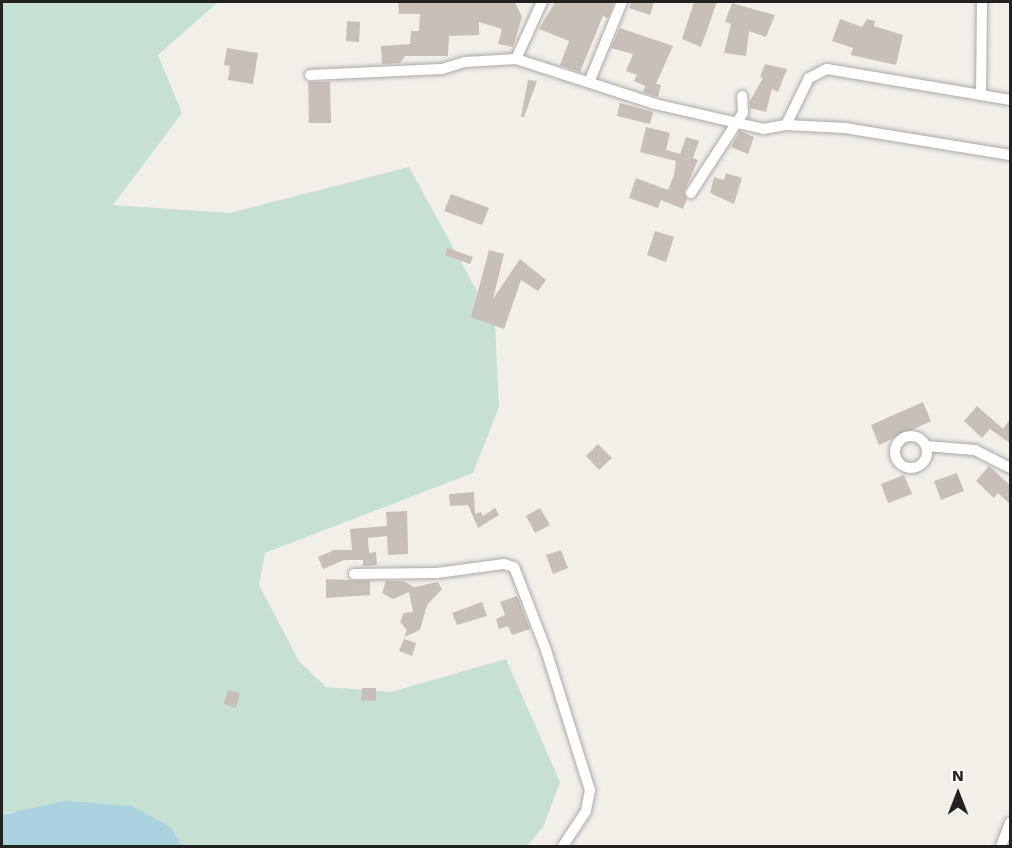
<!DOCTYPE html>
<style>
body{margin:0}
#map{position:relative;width:1012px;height:848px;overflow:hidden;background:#f2efe9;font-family:"Work Sans",sans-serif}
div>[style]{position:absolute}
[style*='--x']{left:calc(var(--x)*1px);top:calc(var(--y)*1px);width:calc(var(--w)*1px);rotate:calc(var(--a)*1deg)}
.wetland>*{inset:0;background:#c6e0d4}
.water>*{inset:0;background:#aad3df}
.building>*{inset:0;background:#c7bfb8}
.roads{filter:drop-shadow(0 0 2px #a9a9a9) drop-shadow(0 0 2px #a9a9a9)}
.minor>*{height:10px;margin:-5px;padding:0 5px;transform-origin:5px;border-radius:5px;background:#fff}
.minor>.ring{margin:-5px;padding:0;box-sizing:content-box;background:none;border:10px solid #fff;border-radius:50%}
span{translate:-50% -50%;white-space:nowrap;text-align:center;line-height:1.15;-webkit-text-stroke:4.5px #fff;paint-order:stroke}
.frame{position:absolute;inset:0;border:3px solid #222;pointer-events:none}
.north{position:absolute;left:928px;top:764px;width:60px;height:60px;-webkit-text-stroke:4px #fff;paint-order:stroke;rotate:0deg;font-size:16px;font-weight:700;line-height:24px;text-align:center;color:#222}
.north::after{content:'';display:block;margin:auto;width:21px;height:27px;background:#222;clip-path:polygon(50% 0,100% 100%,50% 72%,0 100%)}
</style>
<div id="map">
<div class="wetland">
<div style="clip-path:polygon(2px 2px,218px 2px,158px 55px,182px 113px,113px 205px,230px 213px,409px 167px,495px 324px,499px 407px,473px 473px,265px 553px,259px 585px,299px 661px,326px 687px,391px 692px,506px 659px,560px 782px,543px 827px,527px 846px,182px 846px,171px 827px,9px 812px,2px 815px)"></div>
</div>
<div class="water">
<div style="clip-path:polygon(64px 801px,131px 806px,171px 827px,182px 846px,2px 846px,2px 815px)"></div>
</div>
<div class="building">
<div style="clip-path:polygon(398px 2px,515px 2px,522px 17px,513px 47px,498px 44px,502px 29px,479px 22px,479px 35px,449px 36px,448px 56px,405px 56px,400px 63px,382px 64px,381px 46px,410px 44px,411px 31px,419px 31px,420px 14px,399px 14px)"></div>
<div style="clip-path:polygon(555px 2px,614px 2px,608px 18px,603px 16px,580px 72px,560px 65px,569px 41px,539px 29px)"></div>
<div style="clip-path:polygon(632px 2px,654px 2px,650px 15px,629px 8px)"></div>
<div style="clip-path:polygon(694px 2px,717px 2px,701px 47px,682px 39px)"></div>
<div style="clip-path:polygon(732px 3px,775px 15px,766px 37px,749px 31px,746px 56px,724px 53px,731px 24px,725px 22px)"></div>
<div style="clip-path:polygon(840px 19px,862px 27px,867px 19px,875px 21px,874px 26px,903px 35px,896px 65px,851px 55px,853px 48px,832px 41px)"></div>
<div style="clip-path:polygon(347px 21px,360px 22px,359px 42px,346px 41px)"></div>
<div style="clip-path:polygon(620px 28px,673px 46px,656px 84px,661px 85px,658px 97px,643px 92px,645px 86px,634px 81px,637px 75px,626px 71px,633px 54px,611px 48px)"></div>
<div style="clip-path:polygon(227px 48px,258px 53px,253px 84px,228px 80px,230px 66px,224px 65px)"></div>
<div style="clip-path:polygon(765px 64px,787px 69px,778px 92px,772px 89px,766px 112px,750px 108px,750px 101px,763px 78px,760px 77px)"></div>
<div style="clip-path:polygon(528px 80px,537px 81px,524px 117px,521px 117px)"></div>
<div style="clip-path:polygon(308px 82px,330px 82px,331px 123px,309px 123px)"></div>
<div style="clip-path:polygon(620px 103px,653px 112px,650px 124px,617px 116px)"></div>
<div style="clip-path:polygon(646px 127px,670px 133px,666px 150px,680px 154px,686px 137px,699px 141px,693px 158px,698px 160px,684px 192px,687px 199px,683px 209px,661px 200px,658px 208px,629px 198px,636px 178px,668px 190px,674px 175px,676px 161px,640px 152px)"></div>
<div style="clip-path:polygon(740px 131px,754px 137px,748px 154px,731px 147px)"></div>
<div style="clip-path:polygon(726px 173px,742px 178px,734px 204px,710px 193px,714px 177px,724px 180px)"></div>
<div style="clip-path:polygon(451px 194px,489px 208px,482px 225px,444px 211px)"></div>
<div style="clip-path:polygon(655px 231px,674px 237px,666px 262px,647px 255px)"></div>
<div style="clip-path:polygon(447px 248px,473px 257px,470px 264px,445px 255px)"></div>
<div style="clip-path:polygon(489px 250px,504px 254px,493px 299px,520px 259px,546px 280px,538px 291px,521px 280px,504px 329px,471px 317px)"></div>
<div style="clip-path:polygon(923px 402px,931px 421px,879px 445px,871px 425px)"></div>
<div style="clip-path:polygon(977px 406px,1003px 429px,1011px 418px,1011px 444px,990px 429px,982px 438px,964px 421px)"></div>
<div style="clip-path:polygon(598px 444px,612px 458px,599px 470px,586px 456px)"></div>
<div style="clip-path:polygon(989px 466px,1011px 486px,1011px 505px,998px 493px,994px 498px,976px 481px)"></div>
<div style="clip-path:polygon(957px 473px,964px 491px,941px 500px,934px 481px)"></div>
<div style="clip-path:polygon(904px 475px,912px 494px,888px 503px,881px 484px)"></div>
<div style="clip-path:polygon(474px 492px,475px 514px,481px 512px,483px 516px,495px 508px,499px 515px,478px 528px,468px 505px,450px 506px,449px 494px)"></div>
<div style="clip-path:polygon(540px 508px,550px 525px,535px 533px,526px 516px)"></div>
<div style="clip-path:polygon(407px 511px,408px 554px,388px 555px,387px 536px,368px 538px,369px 553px,376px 552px,377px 565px,363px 566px,363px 560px,344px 560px,323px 569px,318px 557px,334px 550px,352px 550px,350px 529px,387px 526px,386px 512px)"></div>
<div style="clip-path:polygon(561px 550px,568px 568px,553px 574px,546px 555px)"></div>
<div style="clip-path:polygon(326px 579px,370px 581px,370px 595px,326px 598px)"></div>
<div style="clip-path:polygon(386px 581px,403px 581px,414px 587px,438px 582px,442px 589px,427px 605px,420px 630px,404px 637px,407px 630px,400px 622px,404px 613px,413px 612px,409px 592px,393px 599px,382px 593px)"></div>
<div style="clip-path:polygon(517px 596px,530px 629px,512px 635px,508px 626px,499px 629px,496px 619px,505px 615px,500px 602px)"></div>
<div style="clip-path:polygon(482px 602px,487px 616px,457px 625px,452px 613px)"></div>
<div style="clip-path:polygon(404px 639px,416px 643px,412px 656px,399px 651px)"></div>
<div style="clip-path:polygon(362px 688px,376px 688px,376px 701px,361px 700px)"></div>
<div style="clip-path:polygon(228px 690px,240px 693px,236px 708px,224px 704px)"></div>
</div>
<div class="roads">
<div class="minor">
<div style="--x:516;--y:59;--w:63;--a:-65.5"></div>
<div style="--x:310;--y:75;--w:132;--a:-2.6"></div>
<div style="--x:442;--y:69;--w:24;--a:-17"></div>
<div style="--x:465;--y:62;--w:51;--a:-3.4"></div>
<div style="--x:516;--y:59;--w:146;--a:17.9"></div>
<div style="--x:655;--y:104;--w:111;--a:13"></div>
<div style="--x:763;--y:129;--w:23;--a:-10"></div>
<div style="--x:786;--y:125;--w:52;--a:-63.9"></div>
<div style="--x:809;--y:78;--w:20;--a:-27"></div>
<div style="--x:827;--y:69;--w:186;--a:9.6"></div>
<div style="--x:590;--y:80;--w:84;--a:-67.7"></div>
<div style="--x:981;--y:95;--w:93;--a:-89.4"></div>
<div style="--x:786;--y:125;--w:59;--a:2.9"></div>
<div style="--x:845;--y:128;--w:167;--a:9.3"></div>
<div style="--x:691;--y:193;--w:95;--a:-57"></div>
<div style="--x:743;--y:113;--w:17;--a:-93"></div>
<div class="ring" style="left:895px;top:436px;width:22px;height:22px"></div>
<div style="--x:926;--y:446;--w:49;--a:4.7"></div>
<div style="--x:975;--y:450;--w:39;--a:27"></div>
<div style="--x:354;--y:574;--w:83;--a:-0.7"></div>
<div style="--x:437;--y:573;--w:68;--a:-7.7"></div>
<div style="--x:504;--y:564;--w:10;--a:17"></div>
<div style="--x:514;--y:567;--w:89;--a:68.9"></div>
<div style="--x:546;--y:650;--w:147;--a:72.6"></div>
<div style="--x:590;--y:790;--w:21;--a:101"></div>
<div style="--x:586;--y:811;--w:42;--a:123.3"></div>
<div style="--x:1001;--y:846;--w:25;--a:-69"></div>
</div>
</div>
<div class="frame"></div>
<div class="north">N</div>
</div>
